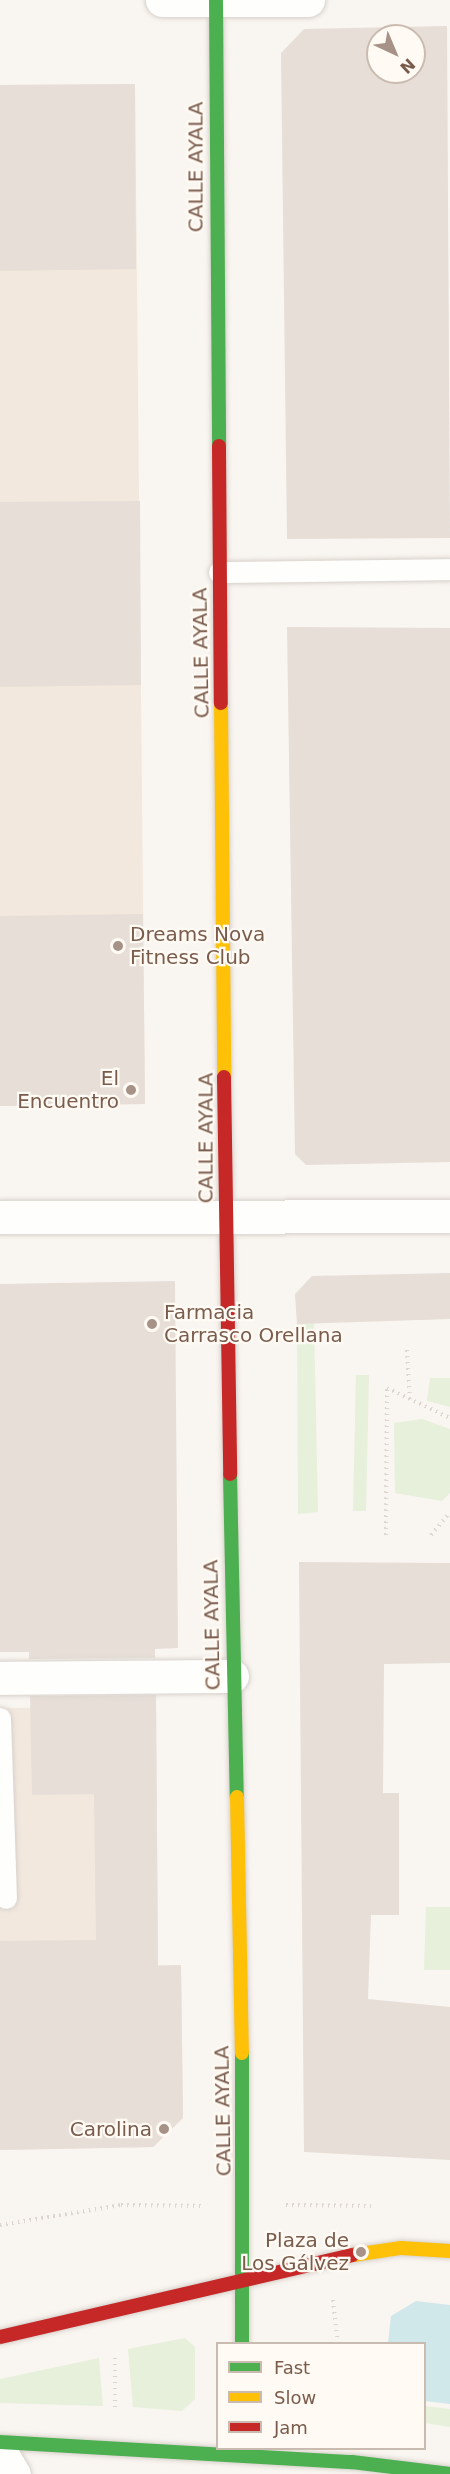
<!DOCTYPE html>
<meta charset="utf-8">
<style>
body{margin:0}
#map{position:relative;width:450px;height:2474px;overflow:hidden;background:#f9f5f0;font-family:"DejaVu Sans",sans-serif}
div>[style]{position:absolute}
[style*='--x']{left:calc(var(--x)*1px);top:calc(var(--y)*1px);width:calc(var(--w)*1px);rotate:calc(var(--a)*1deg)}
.residential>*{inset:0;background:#f2e8de}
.green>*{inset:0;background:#e7f0db}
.water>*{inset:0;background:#d0e8ea}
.building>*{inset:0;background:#e6ded7}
.path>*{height:4px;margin-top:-2px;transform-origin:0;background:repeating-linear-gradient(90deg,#dcd5d0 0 1.5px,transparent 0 6px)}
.roads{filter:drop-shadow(0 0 2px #d7d1cb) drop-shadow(0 0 2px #d7d1cb)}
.lane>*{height:21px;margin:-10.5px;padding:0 10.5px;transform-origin:10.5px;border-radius:10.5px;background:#fefefd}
.street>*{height:33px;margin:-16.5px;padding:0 16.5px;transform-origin:16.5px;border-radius:16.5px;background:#fefefd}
.fast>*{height:14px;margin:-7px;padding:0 7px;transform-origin:7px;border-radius:7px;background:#4caf50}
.slow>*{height:14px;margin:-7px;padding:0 7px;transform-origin:7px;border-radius:7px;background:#ffc107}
.jam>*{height:14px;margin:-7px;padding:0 7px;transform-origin:7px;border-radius:7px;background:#c62828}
.dots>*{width:16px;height:16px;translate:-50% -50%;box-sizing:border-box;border:3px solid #fffaf3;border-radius:50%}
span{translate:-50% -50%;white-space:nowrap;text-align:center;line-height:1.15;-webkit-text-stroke:4.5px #fffaf3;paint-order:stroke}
.street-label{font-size:20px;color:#7a5c4d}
.poi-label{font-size:20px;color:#7a5c4d}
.left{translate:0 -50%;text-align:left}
.right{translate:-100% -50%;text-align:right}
.legend{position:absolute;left:216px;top:2342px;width:210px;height:108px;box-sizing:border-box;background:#fffaf3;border:2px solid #cabbb1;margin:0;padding:8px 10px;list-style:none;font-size:18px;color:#7a5c4d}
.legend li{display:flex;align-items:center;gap:12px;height:30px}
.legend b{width:30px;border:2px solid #cabbb1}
.north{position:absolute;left:366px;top:24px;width:60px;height:60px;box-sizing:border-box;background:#fffaf3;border:2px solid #cabbb1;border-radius:50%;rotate:136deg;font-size:16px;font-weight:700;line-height:24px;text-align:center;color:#7a5c4d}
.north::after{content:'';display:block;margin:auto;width:21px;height:27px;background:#a69286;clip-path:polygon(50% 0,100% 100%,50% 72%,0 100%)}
</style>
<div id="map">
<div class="residential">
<div style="clip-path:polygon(135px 84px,145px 1104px,0 1106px,0 85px)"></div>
<div style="clip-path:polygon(156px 1707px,158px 1965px,181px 1965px,183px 2118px,153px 2147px,0 2150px,0 1708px)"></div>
</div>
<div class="green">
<div style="clip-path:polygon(314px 1323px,318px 1512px,298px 1514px,297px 1324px)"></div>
<div style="clip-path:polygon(356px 1375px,369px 1375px,366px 1511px,353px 1511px)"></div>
<div style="clip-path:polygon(430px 1378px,450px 1378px,450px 1407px,427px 1401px)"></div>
<div style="clip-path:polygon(422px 1419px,450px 1429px,450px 1493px,442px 1501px,395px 1493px,394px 1423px)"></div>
<div style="clip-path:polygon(426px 1907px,450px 1907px,450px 1970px,424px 1970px)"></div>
<div style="clip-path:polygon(185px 2338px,195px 2347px,195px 2399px,182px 2411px,133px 2407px,128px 2349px)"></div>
<div style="clip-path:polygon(99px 2358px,103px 2406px,0 2403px,0 2379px)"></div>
<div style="clip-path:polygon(425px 2406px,450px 2409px,450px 2427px,425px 2423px)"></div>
</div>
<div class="water">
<div style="clip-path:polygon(416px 2301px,450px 2305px,450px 2404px,425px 2401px,424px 2344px,388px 2343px,391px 2316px)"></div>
</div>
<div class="building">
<div style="clip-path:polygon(evenodd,447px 26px,450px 538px,287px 539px,281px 53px,304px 29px,447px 26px,378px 36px,414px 36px,414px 72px,378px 72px,378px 36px)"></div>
<div style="clip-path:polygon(135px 84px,136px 269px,0 271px,0 85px)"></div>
<div style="clip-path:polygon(140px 501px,141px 685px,0 687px,0 502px)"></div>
<div style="clip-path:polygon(287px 627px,450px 628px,450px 1162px,306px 1165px,295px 1154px)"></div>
<div style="clip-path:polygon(143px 914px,145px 1104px,0 1106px,0 916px)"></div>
<div style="clip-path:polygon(450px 1273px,450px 1319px,297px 1324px,295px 1294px,312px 1276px)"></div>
<div style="clip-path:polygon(175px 1281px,178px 1648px,155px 1649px,155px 1658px,29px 1659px,29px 1652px,0 1652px,0 1284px)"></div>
<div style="clip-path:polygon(299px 1562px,450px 1563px,450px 1663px,384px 1664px,383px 1793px,399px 1793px,399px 1915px,371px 1915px,368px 1999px,450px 2007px,450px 2160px,304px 2152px)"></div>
<div style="clip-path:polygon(156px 1695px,158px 1966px,181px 1965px,183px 2118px,153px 2147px,0 2150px,0 1941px,96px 1940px,94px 1794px,32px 1795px,30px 1696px)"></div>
</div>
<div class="path">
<div style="--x:407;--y:1350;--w:49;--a:86.5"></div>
<div style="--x:386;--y:1535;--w:147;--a:-89.6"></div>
<div style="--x:387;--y:1388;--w:70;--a:25.5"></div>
<div style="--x:431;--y:1535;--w:30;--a:-50"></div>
<div style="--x:286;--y:2205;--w:85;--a:0.7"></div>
<div style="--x:0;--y:2225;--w:123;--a:-9.4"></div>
<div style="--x:121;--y:2205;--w:82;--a:0.7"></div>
<div style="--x:333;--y:2300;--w:44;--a:83.5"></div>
<div style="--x:115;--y:2407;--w:49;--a:-90"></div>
</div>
<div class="roads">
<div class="lane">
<div style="--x:219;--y:572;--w:231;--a:-0.7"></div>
<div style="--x:0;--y:1718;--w:180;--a:88.1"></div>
</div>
<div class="street">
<div style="--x:162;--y:0;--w:146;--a:0"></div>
<div style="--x:0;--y:1217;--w:450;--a:-0.1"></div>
<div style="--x:0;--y:1678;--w:232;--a:-0.5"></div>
<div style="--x:0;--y:2451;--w:27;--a:59"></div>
</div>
<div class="fast">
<div style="--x:216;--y:0;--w:446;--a:89.6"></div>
<div style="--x:230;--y:1474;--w:323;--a:88.8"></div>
<div style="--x:242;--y:2053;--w:291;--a:90"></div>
<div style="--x:0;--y:2442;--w:353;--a:3.3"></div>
<div style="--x:352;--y:2462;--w:99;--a:7"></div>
</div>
<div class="slow">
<div style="--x:221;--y:703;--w:374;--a:89.5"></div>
<div style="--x:237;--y:1797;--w:256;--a:88.9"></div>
<div style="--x:353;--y:2255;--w:49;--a:-8.3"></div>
<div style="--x:401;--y:2248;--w:49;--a:3.5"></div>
</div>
<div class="jam">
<div style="--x:219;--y:446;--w:257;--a:89.6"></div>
<div style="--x:224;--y:1077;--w:397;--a:89.1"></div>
<div style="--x:0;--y:2337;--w:362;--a:-13.1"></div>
</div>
</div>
<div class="dots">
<div style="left:118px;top:946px;background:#a69286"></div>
<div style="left:131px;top:1090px;background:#a69286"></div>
<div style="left:152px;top:1324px;background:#a69286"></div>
<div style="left:164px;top:2129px;background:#a69286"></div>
<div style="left:361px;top:2252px;background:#a69286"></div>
</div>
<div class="street-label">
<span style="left:196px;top:167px;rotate:-90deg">CALLE AYALA</span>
<span style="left:201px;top:653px;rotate:-91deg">CALLE AYALA</span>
<span style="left:206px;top:1138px;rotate:-90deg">CALLE AYALA</span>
<span style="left:212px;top:1625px;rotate:-91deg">CALLE AYALA</span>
<span style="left:223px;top:2111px;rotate:-91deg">CALLE AYALA</span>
</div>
<div class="poi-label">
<span class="left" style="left:130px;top:946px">Dreams Nova<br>Fitness Club</span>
<span class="right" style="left:119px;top:1090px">El<br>Encuentro</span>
<span class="left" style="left:164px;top:1324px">Farmacia<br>Carrasco Orellana</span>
<span class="right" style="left:152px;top:2129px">Carolina</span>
<span class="right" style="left:349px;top:2252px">Plaza de<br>Los Gálvez</span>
</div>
<ul class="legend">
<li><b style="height:8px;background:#4caf50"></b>Fast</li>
<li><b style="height:8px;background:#ffc107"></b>Slow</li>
<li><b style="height:8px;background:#c62828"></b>Jam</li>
</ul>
<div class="north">N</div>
</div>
